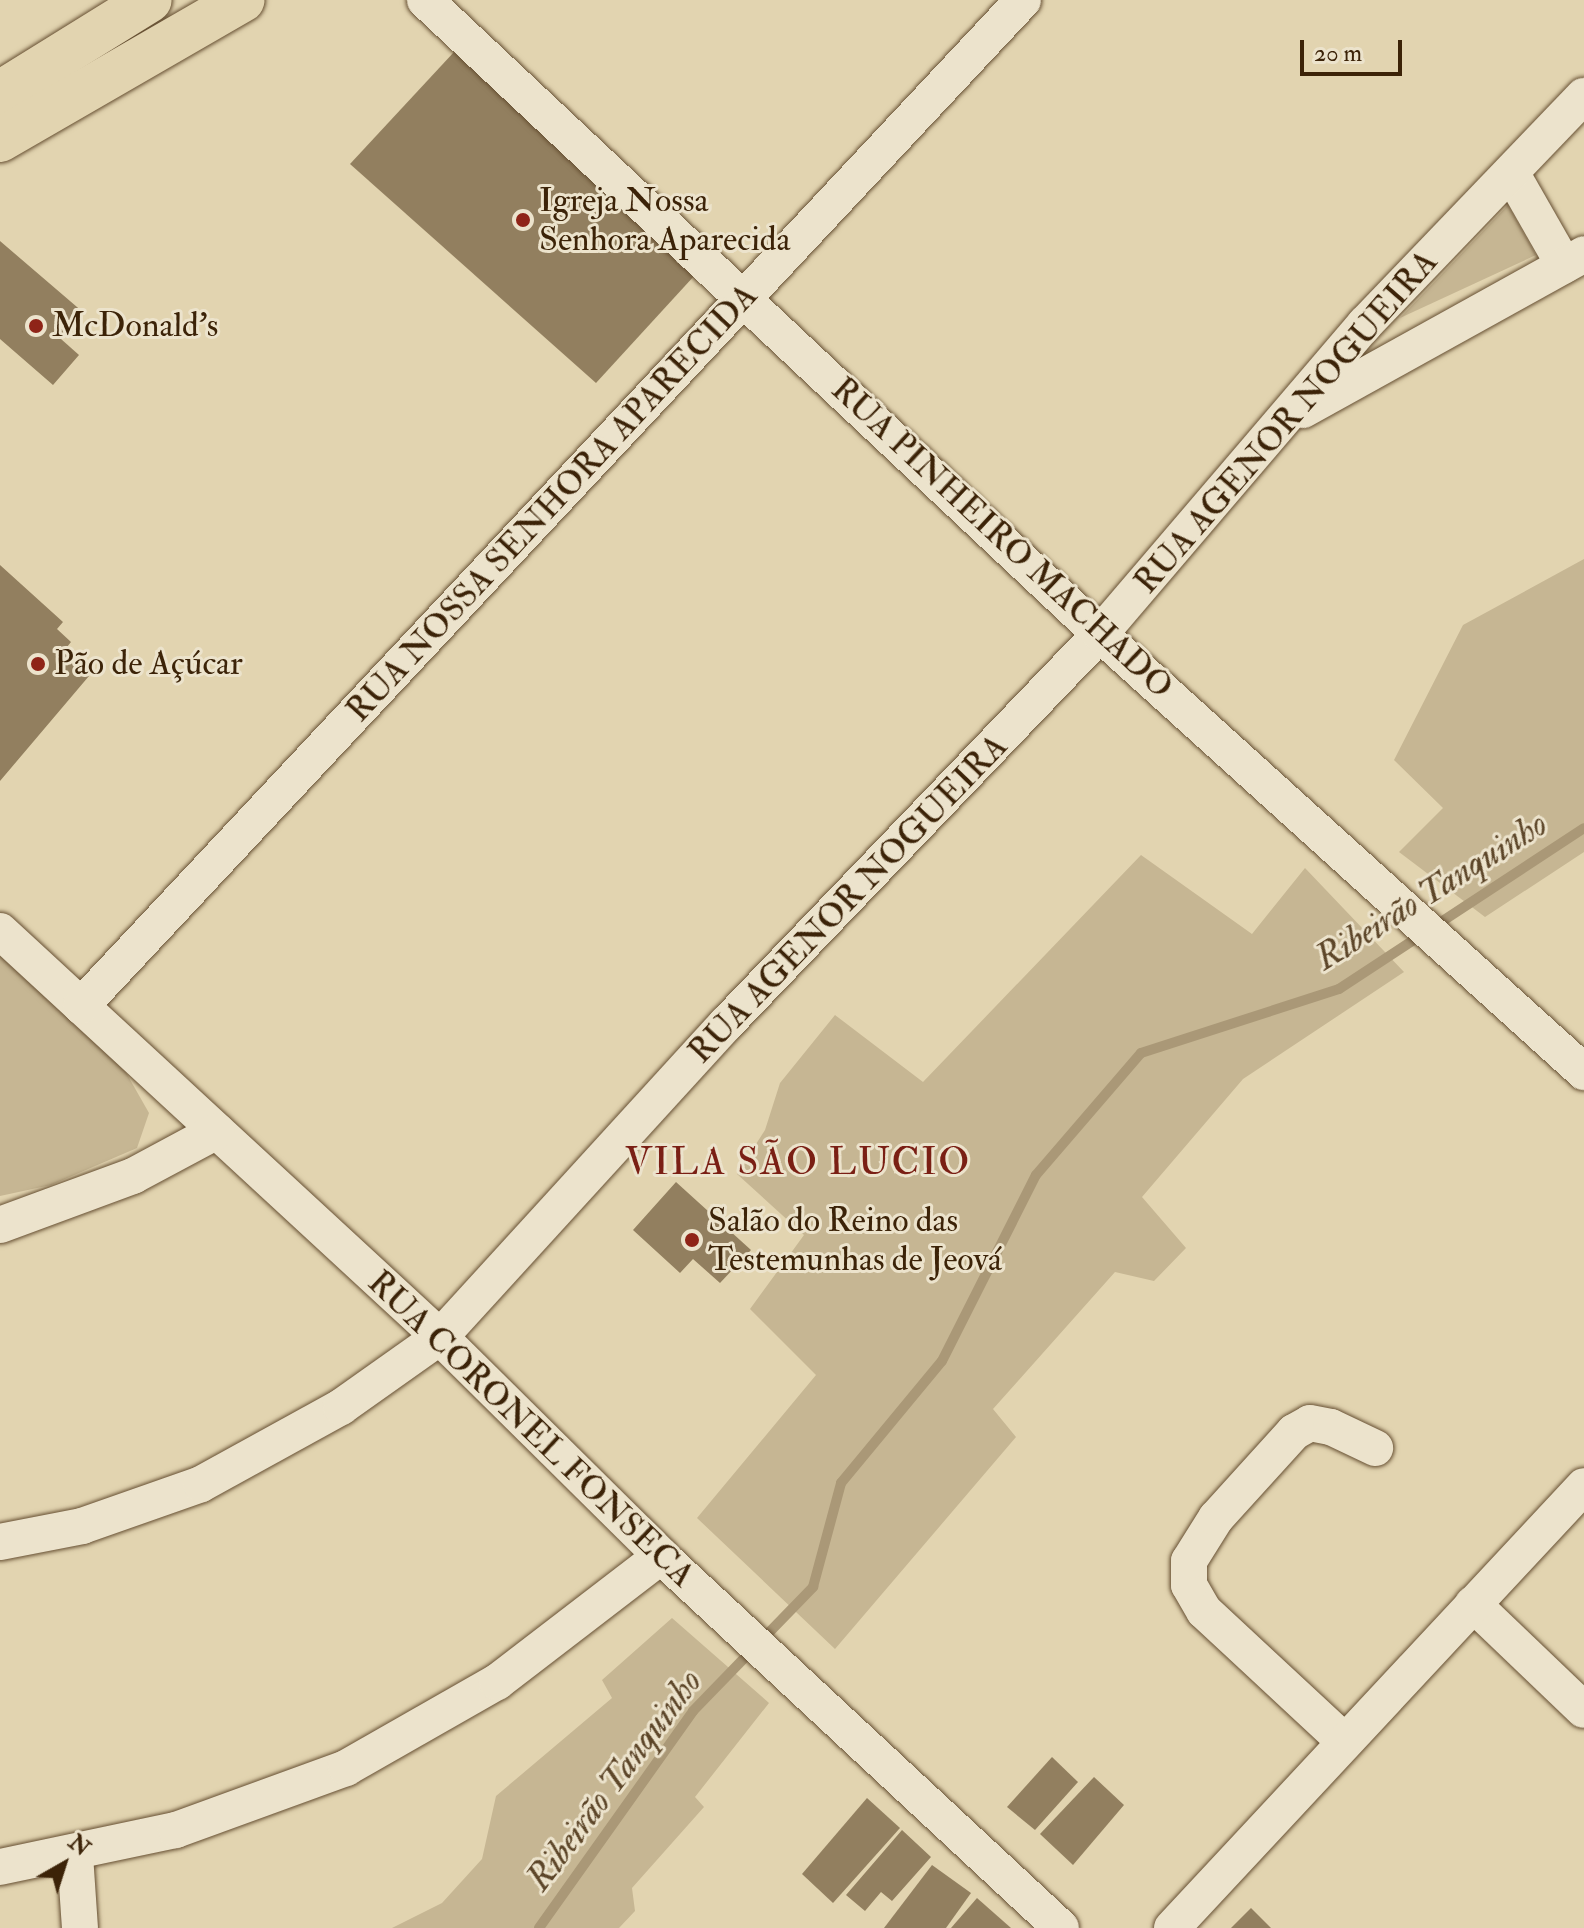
<!DOCTYPE html>
<meta charset="utf-8">
<style>
body{margin:0}
#map{position:relative;width:1584px;height:1928px;overflow:hidden;background:#e2d4b0;font-family:"IM FELL Double Pica",serif}
div>[style]{position:absolute}
[style*='--x']{left:calc(var(--x)*1px);top:calc(var(--y)*1px);width:calc(var(--w)*1px);rotate:calc(var(--a)*1deg)}
.green>*{inset:0;background:#c6b693}
.stream>*{height:10px;margin:-5px;padding:0 5px;transform-origin:5px;border-radius:5px;background:#aa9877}
.building>*{inset:0;background:#927f5f}
.roads{filter:drop-shadow(0 0 2px #664f32) drop-shadow(0 0 2px #664f32)}
.minor>*{height:36px;margin:-18px;padding:0 18px;transform-origin:18px;border-radius:18px;background:#ece3cc}
.major>*{height:44px;margin:-22px;padding:0 22px;transform-origin:22px;border-radius:22px;background:#e2d4b0}
.dots>*{width:22px;height:22px;translate:-50% -50%;box-sizing:border-box;border:4px solid #ece3cc;border-radius:50%}
span{translate:-50% -50%;white-space:nowrap;text-align:center;line-height:1.15;-webkit-text-stroke:6px #ece3cc;paint-order:stroke}
.poi-label{font-size:34px;color:#3c2308}
.left{translate:0 -50%;text-align:left}
.street-label{font-size:34px;color:#3c2308}
.water-label{font-size:36px;color:#5d4629;font-style:italic}
.quarter-label{font-size:38px;color:#7a1f14;letter-spacing:2px}
.north{position:absolute;left:24px;top:1824px;width:80px;height:80px;-webkit-text-stroke:6px #ece3cc;paint-order:stroke;rotate:39deg;font-size:22px;font-weight:700;line-height:32px;text-align:center;color:#3c2308}
.north::after{content:'';display:block;margin:auto;width:28px;height:36px;background:#3c2308;clip-path:polygon(50% 0,100% 100%,50% 72%,0 100%)}
.scale{position:absolute;left:1300px;top:40px;width:102px;height:36px;box-sizing:border-box;border:4px solid #3c2308;border-top:0;padding-left:10px;font-size:24px;line-height:28px;white-space:nowrap;color:#3c2308;-webkit-text-stroke:6px #ece3cc;paint-order:stroke}
</style>
<div id="map">
<div class="green">
<div style="clip-path:polygon(1508px 205px,1536px 255px,1400px 318px)"></div>
<div style="clip-path:polygon(1584px 559px,1584px 852px,1485px 917px,1399px 852px,1443px 808px,1394px 760px,1463px 625px)"></div>
<div style="clip-path:polygon(1141px 855px,1252px 934px,1305px 868px,1404px 972px,1243px 1079px,1142px 1197px,1186px 1248px,1154px 1281px,1115px 1272px,993px 1409px,1016px 1437px,835px 1649px,697px 1518px,816px 1375px,750px 1309px,804px 1235px,737px 1174px,765px 1130px,780px 1083px,835px 1015px,923px 1082px)"></div>
<div style="clip-path:polygon(0 956px,124px 1069px,149px 1113px,137px 1148px,51px 1185px,0 1196px)"></div>
<div style="clip-path:polygon(672px 1618px,769px 1703px,695px 1797px,704px 1807px,632px 1888px,635px 1911px,619px 1928px,392px 1928px,442px 1903px,482px 1859px,496px 1796px,612px 1698px,602px 1680px)"></div>
</div>
<div class="stream">
<div style="--x:539;--y:1928;--w:266;--a:-54.6"></div>
<div style="--x:693;--y:1711;--w:173;--a:-45.9"></div>
<div style="--x:813;--y:1587;--w:108;--a:-74.9"></div>
<div style="--x:841;--y:1483;--w:158;--a:-50.4"></div>
<div style="--x:942;--y:1361;--w:208;--a:-63.2"></div>
<div style="--x:1036;--y:1175;--w:161;--a:-49.3"></div>
<div style="--x:1141;--y:1053;--w:208;--a:-17.9"></div>
<div style="--x:1339;--y:989;--w:293;--a:-33.3"></div>
</div>
<div class="building">
<div style="clip-path:polygon(454px 52px,695px 275px,596px 383px,350px 164px)"></div>
<div style="clip-path:polygon(0 241px,84px 313px,61px 339px,79px 355px,53px 385px,0 339px)"></div>
<div style="clip-path:polygon(0 565px,63px 622px,57px 629px,71px 642px,63px 652px,89px 676px,0 781px)"></div>
<div style="clip-path:polygon(676px 1182px,751px 1250px,720px 1283px,693px 1259px,680px 1273px,633px 1230px)"></div>
<div style="clip-path:polygon(1052px 1757px,1078px 1782px,1035px 1830px,1007px 1807px)"></div>
<div style="clip-path:polygon(1094px 1777px,1124px 1805px,1073px 1865px,1040px 1834px)"></div>
<div style="clip-path:polygon(867px 1798px,900px 1828px,833px 1903px,802px 1874px)"></div>
<div style="clip-path:polygon(902px 1830px,931px 1857px,892px 1901px,881px 1892px,865px 1911px,846px 1895px)"></div>
<div style="clip-path:polygon(932px 1865px,971px 1893px,946px 1928px,884px 1928px)"></div>
<div style="clip-path:polygon(977px 1898px,1011px 1928px,951px 1928px)"></div>
<div style="clip-path:polygon(1251px 1908px,1271px 1928px,1231px 1928px)"></div>
</div>
<div class="roads">
<div class="minor">
<div style="--x:425;--y:0;--w:926;--a:43.21"></div>
<div style="--x:1100;--y:634;--w:653;--a:42.14"></div>
<div style="--x:1512;--y:174;--w:105;--a:60.3"></div>
<div style="--x:1303;--y:410;--w:321;--a:-29"></div>
<div style="--x:0;--y:931;--w:599;--a:42.7"></div>
<div style="--x:440;--y:1337;--w:311;--a:44.7"></div>
<div style="--x:661;--y:1556;--w:546;--a:42.92"></div>
<div style="--x:81;--y:1006;--w:1378;--a:-46.88"></div>
<div style="--x:0;--y:1225;--w:142;--a:-20.2"></div>
<div style="--x:133;--y:1176;--w:95;--a:-28.2"></div>
<div style="--x:0;--y:1542;--w:84;--a:-11"></div>
<div style="--x:82;--y:1526;--w:126;--a:-19.4"></div>
<div style="--x:201;--y:1484;--w:160;--a:-28.8"></div>
<div style="--x:341;--y:1407;--w:121;--a:-35.3"></div>
<div style="--x:440;--y:1337;--w:424;--a:-47.6"></div>
<div style="--x:726;--y:1024;--w:540;--a:-46.2"></div>
<div style="--x:1100;--y:634;--w:408;--a:-49.5"></div>
<div style="--x:1365;--y:324;--w:316;--a:-46.2"></div>
<div style="--x:1473;--y:1604;--w:153;--a:43.7"></div>
<div style="--x:1344;--y:1741;--w:191;--a:-137.1"></div>
<div style="--x:1204;--y:1611;--w:30;--a:-120"></div>
<div style="--x:1189;--y:1585;--w:24;--a:-90"></div>
<div style="--x:1189;--y:1561;--w:51;--a:-57.9"></div>
<div style="--x:1216;--y:1518;--w:116;--a:-47.8"></div>
<div style="--x:1294;--y:1432;--w:18;--a:-29"></div>
<div style="--x:1310;--y:1423;--w:21;--a:11"></div>
<div style="--x:1331;--y:1427;--w:49;--a:25.5"></div>
<div style="--x:75;--y:1855;--w:73;--a:86.1"></div>
<div style="--x:0;--y:1867;--w:180;--a:-11.9"></div>
<div style="--x:176;--y:1830;--w:181;--a:-20"></div>
<div style="--x:346;--y:1768;--w:174;--a:-29.7"></div>
<div style="--x:497;--y:1682;--w:207;--a:-37.5"></div>
<div style="--x:1172;--y:1928;--w:604;--a:-47.01"></div>
</div>
<div class="major">
<div style="--x:0;--y:93;--w:176;--a:-31.8"></div>
<div style="--x:0;--y:140;--w:280;--a:-30"></div>
</div>
</div>
<div class="dots">
<div style="left:523px;top:220px;background:#8f2418"></div>
<div style="left:36px;top:326px;background:#8f2418"></div>
<div style="left:38px;top:664px;background:#8f2418"></div>
<div style="left:692px;top:1240px;background:#8f2418"></div>
</div>
<div class="poi-label">
<span class="left" style="left:539px;top:220px">Igreja Nossa<br>Senhora Aparecida</span>
<span class="left" style="left:52px;top:326px">McDonald's</span>
<span class="left" style="left:54px;top:664px">Pão de Açúcar</span>
<span class="left" style="left:708px;top:1240px">Salão do Reino das<br>Testemunhas de Jeová</span>
</div>
<div class="street-label">
<span style="left:1286px;top:422px;rotate:-49deg">RUA AGENOR NOGUEIRA</span>
<span style="left:552px;top:503px;rotate:-47deg">RUA NOSSA SENHORA APARECIDA</span>
<span style="left:1002px;top:538px;rotate:43deg">RUA PINHEIRO MACHADO</span>
<span style="left:848px;top:899px;rotate:-46deg">RUA AGENOR NOGUEIRA</span>
<span style="left:531px;top:1429px;rotate:44deg">RUA CORONEL FONSECA</span>
</div>
<div class="water-label">
<span style="left:1431px;top:891px;rotate:-32deg">Ribeirão Tanquinho</span>
<span style="left:614px;top:1780px;rotate:-53deg">Ribeirão Tanquinho</span>
</div>
<div class="quarter-label">
<span style="left:798px;top:1163px">VILA SÃO LUCIO</span>
</div>
<div class="north">N</div>
<div class="scale">20 m</div>
</div>
